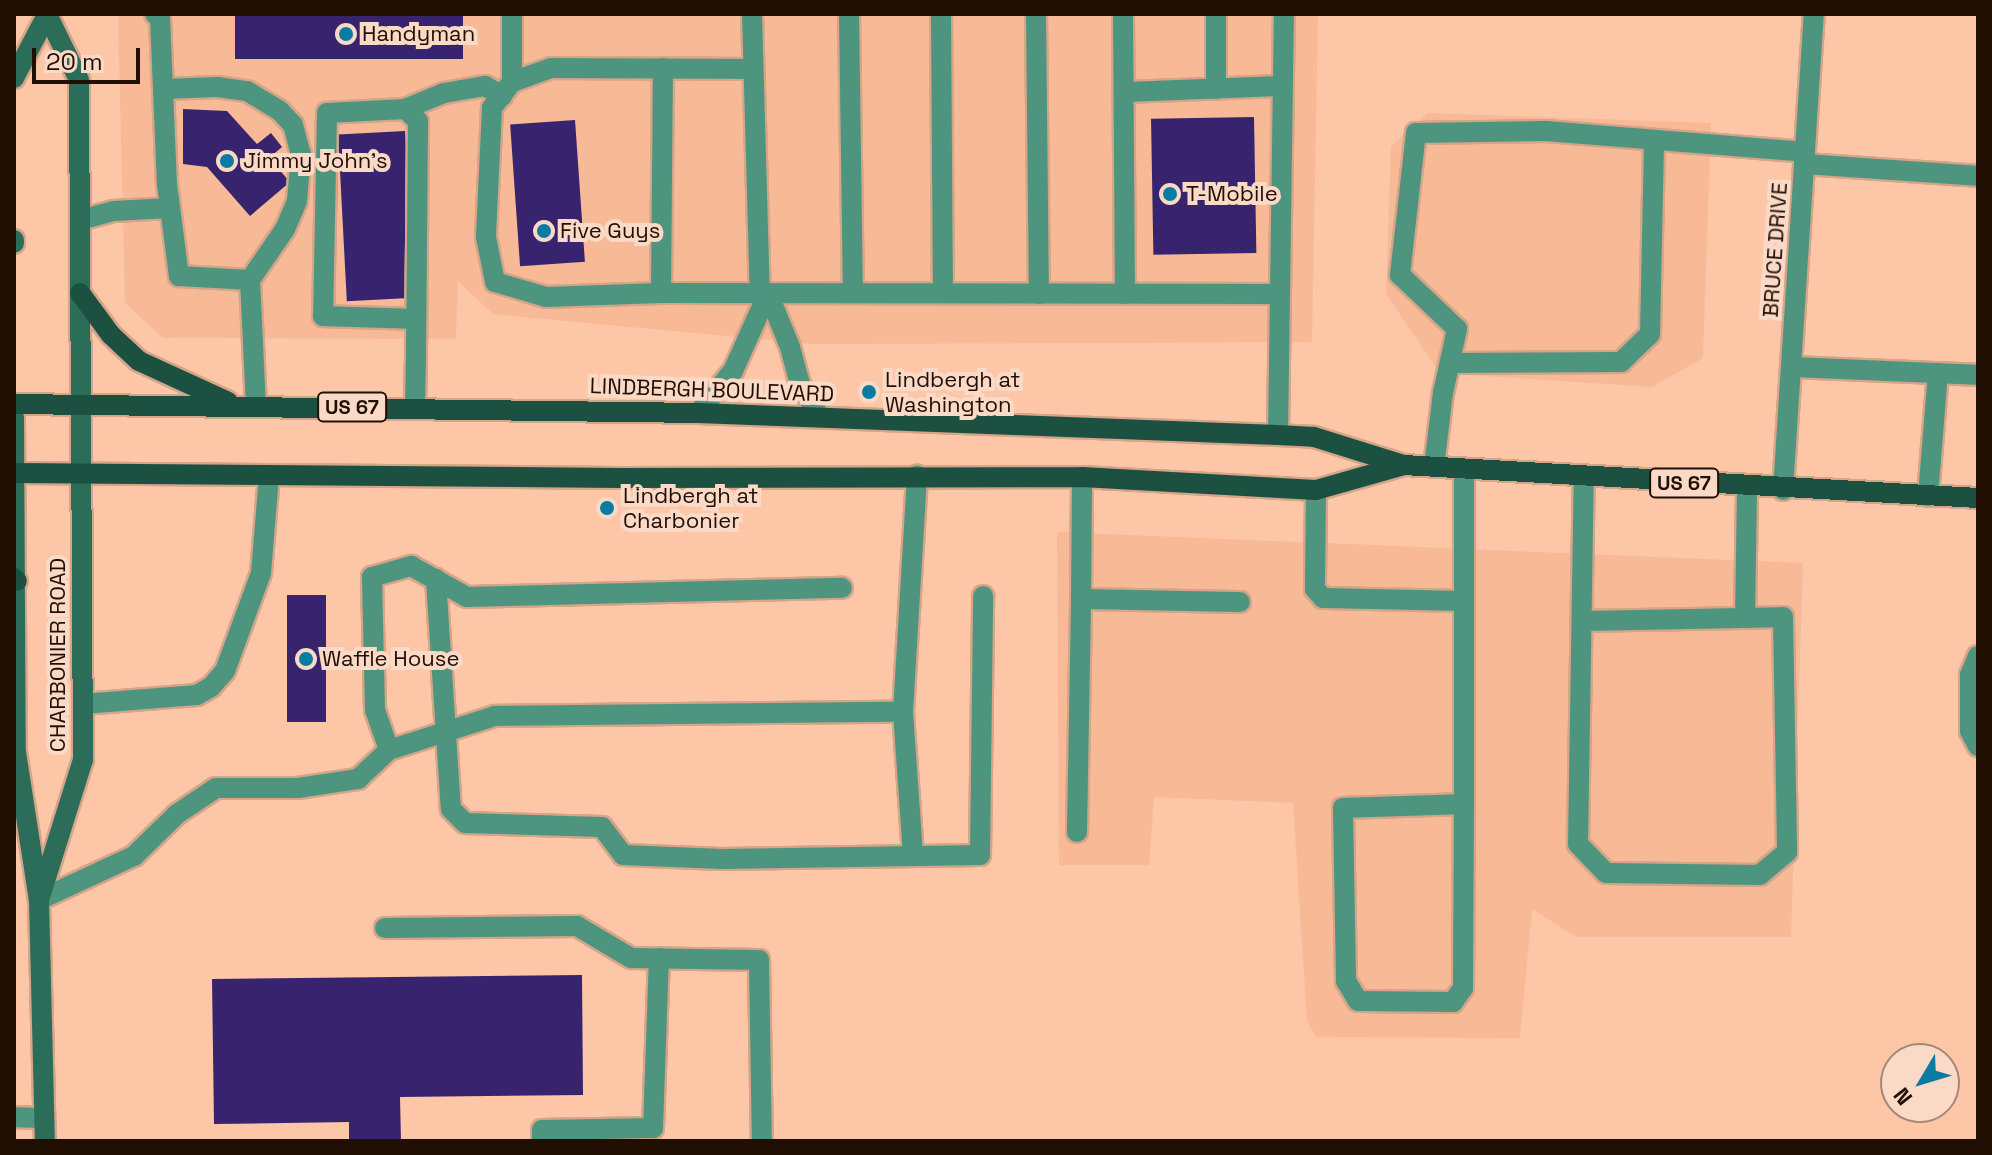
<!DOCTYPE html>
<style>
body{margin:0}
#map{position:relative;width:1992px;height:1155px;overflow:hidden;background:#fdc6a7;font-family:"Space Grotesk",sans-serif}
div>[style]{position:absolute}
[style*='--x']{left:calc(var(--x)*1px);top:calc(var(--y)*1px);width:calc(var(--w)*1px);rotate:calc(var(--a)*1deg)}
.built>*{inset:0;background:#f7b996}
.building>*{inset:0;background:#38246e;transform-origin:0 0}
.roads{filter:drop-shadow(2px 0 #d5a58a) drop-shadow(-2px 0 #d5a58a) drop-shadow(0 2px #d5a58a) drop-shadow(0 -2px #d5a58a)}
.service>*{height:20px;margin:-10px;padding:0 10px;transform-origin:10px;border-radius:10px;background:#4d957e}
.minor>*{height:20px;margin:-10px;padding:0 10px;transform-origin:10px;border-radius:10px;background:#4d957e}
.secondary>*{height:20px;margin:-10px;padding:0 10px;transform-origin:10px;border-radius:10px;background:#2c6d5a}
.primary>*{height:20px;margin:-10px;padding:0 10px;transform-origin:10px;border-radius:10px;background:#1c5041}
.dots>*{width:22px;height:22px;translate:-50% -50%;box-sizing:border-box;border:4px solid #fad9c6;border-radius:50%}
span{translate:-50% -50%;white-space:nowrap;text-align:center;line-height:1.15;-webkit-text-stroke:8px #fad9c6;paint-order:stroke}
.shield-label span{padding:2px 6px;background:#fad9c6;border:2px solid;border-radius:6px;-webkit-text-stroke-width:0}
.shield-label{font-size:20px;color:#210f04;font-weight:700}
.poi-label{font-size:22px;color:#210f04}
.left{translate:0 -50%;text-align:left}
.street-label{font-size:22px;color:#210f04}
.frame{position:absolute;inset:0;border:16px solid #210f04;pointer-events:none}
.north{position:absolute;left:1880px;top:1043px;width:80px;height:80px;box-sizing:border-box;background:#fad9c6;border:2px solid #a38878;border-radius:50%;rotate:232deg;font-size:22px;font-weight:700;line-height:32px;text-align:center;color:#210f04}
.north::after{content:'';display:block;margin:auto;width:28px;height:36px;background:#0a7ca4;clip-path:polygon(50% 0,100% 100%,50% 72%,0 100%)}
.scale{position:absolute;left:32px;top:48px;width:108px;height:36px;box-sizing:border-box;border:4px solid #210f04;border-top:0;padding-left:10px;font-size:24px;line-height:28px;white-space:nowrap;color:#210f04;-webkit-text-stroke:6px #fad9c6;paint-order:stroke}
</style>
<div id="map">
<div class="built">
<div style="clip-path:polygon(118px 14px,1318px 14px,1312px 342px,813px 344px,493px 314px,458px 281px,456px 339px,163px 338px,125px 303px)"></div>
<div style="clip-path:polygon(1427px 113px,1711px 123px,1703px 358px,1652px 387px,1440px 373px,1386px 294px,1391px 147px)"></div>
<div style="clip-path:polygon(1057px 532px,1803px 563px,1791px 937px,1576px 937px,1532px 909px,1520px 1038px,1316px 1037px,1307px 1021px,1293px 803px,1154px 797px,1149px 865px,1059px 865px)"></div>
</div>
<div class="building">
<div style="left:235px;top:14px;width:228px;height:45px"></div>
<div style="clip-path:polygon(183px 109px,227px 111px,257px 144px,271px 133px,282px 147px,269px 158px,290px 182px,250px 216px,207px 167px,183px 164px)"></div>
<div style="left:1254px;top:117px;width:136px;height:103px;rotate:89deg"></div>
<div style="left:575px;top:120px;width:142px;height:65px;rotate:86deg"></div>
<div style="left:405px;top:131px;width:167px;height:67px;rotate:87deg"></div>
<div style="left:287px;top:595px;width:39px;height:127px"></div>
<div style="clip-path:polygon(582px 975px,583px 1095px,400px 1097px,401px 1141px,349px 1141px,349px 1122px,214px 1124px,212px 979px)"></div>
</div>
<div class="roads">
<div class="service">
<div style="--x:155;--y:14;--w:6;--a:39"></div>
<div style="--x:160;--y:18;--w:166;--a:87.6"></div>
<div style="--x:167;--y:184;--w:93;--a:82.6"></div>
<div style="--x:179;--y:276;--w:71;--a:3.2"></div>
<div style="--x:512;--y:14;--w:68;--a:90"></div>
<div style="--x:512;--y:82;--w:33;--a:128"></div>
<div style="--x:492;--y:108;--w:129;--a:92.7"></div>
<div style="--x:486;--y:237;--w:46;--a:78.7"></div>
<div style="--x:495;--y:282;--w:53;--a:16.4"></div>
<div style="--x:546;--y:297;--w:115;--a:-2"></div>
<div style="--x:661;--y:293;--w:618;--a:0.09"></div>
<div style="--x:752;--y:14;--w:279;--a:88.4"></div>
<div style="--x:849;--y:14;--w:279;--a:89.2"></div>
<div style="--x:941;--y:14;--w:279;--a:89.6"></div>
<div style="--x:1036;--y:14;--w:280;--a:89.4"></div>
<div style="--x:1123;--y:14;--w:280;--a:89.6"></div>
<div style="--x:1216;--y:14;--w:75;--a:90"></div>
<div style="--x:512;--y:82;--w:41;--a:-19.7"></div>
<div style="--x:551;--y:68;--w:201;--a:0.3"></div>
<div style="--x:163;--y:89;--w:54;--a:-2.1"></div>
<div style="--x:217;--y:87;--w:30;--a:8"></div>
<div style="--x:247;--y:91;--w:39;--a:31"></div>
<div style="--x:280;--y:111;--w:19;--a:47"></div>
<div style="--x:293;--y:125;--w:30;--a:75"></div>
<div style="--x:301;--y:154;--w:47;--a:94.9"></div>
<div style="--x:297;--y:201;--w:30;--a:113"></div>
<div style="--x:285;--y:229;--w:62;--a:124.5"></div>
<div style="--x:250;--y:280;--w:125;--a:87.3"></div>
<div style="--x:1124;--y:92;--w:158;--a:-2.2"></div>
<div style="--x:405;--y:109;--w:42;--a:-22.3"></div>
<div style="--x:444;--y:93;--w:42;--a:-9.7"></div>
<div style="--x:485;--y:86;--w:20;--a:30"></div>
<div style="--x:1804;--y:164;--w:174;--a:3.9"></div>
<div style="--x:80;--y:220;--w:35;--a:-15"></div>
<div style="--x:114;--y:211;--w:56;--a:-3.1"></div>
<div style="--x:661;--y:293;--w:225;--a:-89.5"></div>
<div style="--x:1450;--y:363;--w:171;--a:-0.3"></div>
<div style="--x:1621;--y:362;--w:40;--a:-44"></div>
<div style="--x:1650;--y:334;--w:194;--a:-88.8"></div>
<div style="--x:1791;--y:367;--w:187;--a:2.4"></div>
<div style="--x:415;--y:408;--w:54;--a:-88.9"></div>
<div style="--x:416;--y:354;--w:233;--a:-89.5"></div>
<div style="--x:418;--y:121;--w:18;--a:-137"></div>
<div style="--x:405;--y:109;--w:78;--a:177.1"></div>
<div style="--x:327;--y:113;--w:203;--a:91.1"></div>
<div style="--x:323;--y:316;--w:93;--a:1.8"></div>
<div style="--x:698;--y:413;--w:55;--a:-50.2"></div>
<div style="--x:733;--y:371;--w:85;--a:-65.8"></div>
<div style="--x:768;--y:293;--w:58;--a:67.8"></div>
<div style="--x:790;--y:347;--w:39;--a:75"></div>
<div style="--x:800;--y:385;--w:36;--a:58"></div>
<div style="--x:1278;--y:435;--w:421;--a:-89.2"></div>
<div style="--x:1434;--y:467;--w:75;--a:-83.1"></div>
<div style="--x:1443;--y:393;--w:66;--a:-77.7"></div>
<div style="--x:1457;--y:329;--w:79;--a:-136.5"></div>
<div style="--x:1400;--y:275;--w:143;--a:-83.6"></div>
<div style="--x:1416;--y:133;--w:130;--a:-0.9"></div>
<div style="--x:1546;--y:131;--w:260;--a:4.6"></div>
<div style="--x:1316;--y:490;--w:99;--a:90.6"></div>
<div style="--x:1315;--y:589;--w:12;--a:48"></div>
<div style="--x:1323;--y:598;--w:141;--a:1.2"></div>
<div style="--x:1928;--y:496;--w:123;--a:-85.4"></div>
<div style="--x:436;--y:579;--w:230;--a:86.3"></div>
<div style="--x:451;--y:809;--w:20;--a:45"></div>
<div style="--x:465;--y:823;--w:137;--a:1.7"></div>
<div style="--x:602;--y:827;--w:35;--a:53"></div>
<div style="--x:623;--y:855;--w:99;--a:2.3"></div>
<div style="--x:722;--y:859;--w:258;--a:-0.9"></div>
<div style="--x:980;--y:855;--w:259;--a:-89.3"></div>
<div style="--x:1081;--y:599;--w:122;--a:-89.5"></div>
<div style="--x:1745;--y:618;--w:130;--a:-89.1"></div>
<div style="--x:1582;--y:621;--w:201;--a:-1.1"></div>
<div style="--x:1783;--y:617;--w:235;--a:89"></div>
<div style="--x:1787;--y:852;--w:35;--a:140"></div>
<div style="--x:1760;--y:875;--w:154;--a:-179.3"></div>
<div style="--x:1606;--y:873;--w:40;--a:-134"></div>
<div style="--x:1578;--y:844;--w:367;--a:-89.1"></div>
<div style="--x:1978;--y:656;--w:21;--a:113"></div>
<div style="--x:1970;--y:675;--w:56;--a:90"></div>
<div style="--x:1970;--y:731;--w:17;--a:62"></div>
<div style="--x:83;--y:704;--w:114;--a:-4.5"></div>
<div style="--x:197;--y:695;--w:16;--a:-30"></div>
<div style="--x:211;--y:687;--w:21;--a:-49"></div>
<div style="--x:225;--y:671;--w:104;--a:-69.8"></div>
<div style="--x:261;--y:573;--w:98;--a:-85.3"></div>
<div style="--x:389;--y:750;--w:42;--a:-109.3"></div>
<div style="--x:375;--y:710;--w:133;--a:-91.3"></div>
<div style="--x:372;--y:577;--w:41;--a:-15.8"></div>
<div style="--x:411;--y:566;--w:64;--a:29"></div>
<div style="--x:467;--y:597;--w:375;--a:-1.4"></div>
<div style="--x:1464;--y:804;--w:121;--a:178.1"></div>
<div style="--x:1343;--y:808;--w:173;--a:89"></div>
<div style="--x:1346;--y:981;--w:23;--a:59"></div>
<div style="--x:1358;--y:1001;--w:95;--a:0.6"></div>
<div style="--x:1453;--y:1002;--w:17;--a:-54"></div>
<div style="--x:1463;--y:988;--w:184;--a:-89.7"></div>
<div style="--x:1464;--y:804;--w:335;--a:-90"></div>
<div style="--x:1077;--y:832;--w:233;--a:-89"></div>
<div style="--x:1081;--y:599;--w:159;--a:1.1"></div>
<div style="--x:913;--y:855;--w:143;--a:-94"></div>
<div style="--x:903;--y:712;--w:237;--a:-86.6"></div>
<div style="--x:39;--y:900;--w:105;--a:-24.9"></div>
<div style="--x:134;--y:856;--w:60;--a:-44.3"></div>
<div style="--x:177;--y:814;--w:47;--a:-33.7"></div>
<div style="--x:216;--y:788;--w:82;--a:0"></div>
<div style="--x:298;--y:788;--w:61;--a:-8.5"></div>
<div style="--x:358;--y:779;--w:42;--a:-43.1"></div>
<div style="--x:389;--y:750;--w:111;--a:-17.8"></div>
<div style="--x:495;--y:716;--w:408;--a:-0.6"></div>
<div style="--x:385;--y:928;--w:192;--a:-0.6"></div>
<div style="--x:577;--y:926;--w:63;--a:30.7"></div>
<div style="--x:631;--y:958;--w:128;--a:0.9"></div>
<div style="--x:759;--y:960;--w:181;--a:89.1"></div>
<div style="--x:14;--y:1117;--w:30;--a:2"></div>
<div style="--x:542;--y:1141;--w:11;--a:-90"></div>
<div style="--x:542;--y:1130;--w:111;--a:-1"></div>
<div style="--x:653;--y:1128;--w:170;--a:-88"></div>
</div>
<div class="minor">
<div style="--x:1783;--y:490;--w:477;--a:-86.3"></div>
</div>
<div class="secondary">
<div style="--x:14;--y:78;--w:71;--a:-62.4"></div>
<div style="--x:14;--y:240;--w:3;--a:90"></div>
<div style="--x:14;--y:417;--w:335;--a:89.7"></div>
<div style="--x:16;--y:752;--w:150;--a:81.2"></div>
<div style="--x:39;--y:900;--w:241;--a:88.6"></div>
<div style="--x:39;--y:900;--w:147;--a:-72.6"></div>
<div style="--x:83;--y:760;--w:680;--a:-90.34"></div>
<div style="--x:79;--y:80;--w:73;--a:-115.9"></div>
</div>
<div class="primary">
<div style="--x:80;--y:293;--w:52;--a:53.6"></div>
<div style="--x:111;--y:335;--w:38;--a:43"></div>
<div style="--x:139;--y:361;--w:98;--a:24.7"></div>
<div style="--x:14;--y:404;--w:684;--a:0.75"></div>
<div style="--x:698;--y:413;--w:580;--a:2.17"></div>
<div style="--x:1278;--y:435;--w:36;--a:3"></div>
<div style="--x:1314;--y:437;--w:94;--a:17.3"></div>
<div style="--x:1404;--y:465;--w:575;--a:3.29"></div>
<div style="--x:14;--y:473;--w:606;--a:0.47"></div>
<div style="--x:620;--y:478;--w:462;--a:-0.1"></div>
<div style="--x:1082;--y:477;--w:234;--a:3.2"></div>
<div style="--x:1316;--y:490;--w:91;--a:-15.9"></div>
<div style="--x:14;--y:578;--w:4;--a:45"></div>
</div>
</div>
<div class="dots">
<div style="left:346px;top:34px;background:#0a7ca4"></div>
<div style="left:227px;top:161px;background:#0a7ca4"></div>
<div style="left:1170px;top:194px;background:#0a7ca4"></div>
<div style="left:544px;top:231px;background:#0a7ca4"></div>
<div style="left:869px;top:392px;background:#0a7ca4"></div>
<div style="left:607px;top:508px;background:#0a7ca4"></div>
<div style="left:306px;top:659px;background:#0a7ca4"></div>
</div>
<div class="shield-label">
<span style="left:352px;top:407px">US 67</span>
<span style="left:1684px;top:483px">US 67</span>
</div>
<div class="poi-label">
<span class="left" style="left:362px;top:34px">Handyman</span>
<span class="left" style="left:243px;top:161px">Jimmy John's</span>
<span class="left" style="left:1186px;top:194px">T-Mobile</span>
<span class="left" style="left:560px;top:231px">Five Guys</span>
<span class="left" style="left:885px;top:392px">Lindbergh at<br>Washington</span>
<span class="left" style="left:623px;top:508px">Lindbergh at<br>Charbonier</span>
<span class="left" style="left:322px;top:659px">Waffle House</span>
</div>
<div class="street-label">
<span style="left:1775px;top:250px;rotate:-86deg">BRUCE DRIVE</span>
<span style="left:712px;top:390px;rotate:2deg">LINDBERGH BOULEVARD</span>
<span style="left:58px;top:655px;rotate:-90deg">CHARBONIER ROAD</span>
</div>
<div class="frame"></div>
<div class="north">N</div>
<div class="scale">20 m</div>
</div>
